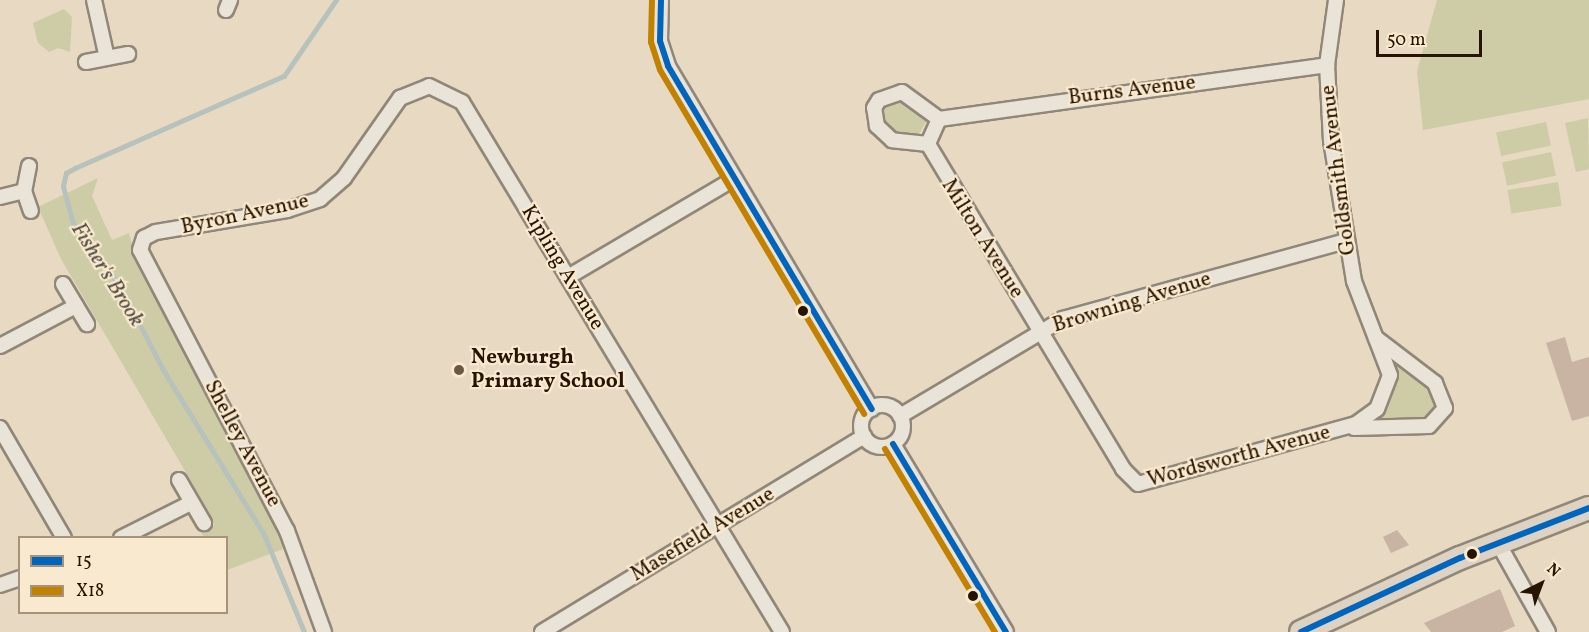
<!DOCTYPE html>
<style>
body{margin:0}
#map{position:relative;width:1589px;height:632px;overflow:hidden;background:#e7d9c2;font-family:Vollkorn,serif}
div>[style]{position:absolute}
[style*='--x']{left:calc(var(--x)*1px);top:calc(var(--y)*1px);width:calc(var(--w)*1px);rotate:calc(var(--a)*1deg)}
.green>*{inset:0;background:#cdcca6;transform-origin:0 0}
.stream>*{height:4.5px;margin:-2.25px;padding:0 2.25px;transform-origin:2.25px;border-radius:2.25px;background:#b7c2bc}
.building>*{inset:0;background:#c9b4a3}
.roads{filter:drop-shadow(2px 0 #918778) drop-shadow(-2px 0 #918778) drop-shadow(0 2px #918778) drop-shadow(0 -2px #918778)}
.street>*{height:14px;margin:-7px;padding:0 7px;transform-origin:7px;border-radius:7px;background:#eae3d8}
.street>.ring{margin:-7px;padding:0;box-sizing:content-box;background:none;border:14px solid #eae3d8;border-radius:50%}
.primary>*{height:22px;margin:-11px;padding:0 11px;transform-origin:11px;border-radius:11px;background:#ded3c3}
.bus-1>*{height:6px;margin:-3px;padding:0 3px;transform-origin:3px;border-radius:3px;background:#0065bd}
.bus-2>*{height:6px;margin:-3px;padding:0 3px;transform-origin:3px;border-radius:3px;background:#c38100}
.dots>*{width:16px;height:16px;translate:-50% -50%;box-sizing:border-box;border:3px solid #f9e9ce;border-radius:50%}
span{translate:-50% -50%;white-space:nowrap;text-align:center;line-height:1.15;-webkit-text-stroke:4.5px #f9e9ce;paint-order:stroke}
.street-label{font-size:21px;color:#261300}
.poi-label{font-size:21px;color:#261300;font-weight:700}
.left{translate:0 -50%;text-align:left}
.water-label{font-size:22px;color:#524d41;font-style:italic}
.legend{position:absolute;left:18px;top:536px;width:210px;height:78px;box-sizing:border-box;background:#f9e9ce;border:2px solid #a5937c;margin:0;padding:8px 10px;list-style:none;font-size:18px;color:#261300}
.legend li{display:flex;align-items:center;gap:12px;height:30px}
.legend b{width:30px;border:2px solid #a5937c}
.north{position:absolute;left:1511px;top:554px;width:60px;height:60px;-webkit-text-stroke:4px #f9e9ce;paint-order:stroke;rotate:42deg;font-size:16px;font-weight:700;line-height:24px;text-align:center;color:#261300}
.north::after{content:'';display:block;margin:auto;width:21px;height:27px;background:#261300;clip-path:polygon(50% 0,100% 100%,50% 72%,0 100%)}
.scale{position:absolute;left:1376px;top:30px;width:106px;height:27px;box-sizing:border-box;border:3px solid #261300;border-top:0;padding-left:8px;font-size:18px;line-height:21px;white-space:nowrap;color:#261300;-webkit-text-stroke:4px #f9e9ce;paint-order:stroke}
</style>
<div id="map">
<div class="green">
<div style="clip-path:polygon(1437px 0,1589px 0,1589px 99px,1423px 130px,1417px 71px)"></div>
<div style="clip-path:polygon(64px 9px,72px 17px,70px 52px,58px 48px,49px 52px,38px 43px,33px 23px)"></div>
<div style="clip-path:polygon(904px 97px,927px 120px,919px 134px,891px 133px,883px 125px,880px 109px,885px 101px)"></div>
<div style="clip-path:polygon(1588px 118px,1589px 169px,1576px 172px,1565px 123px)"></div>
<div style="left:1546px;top:122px;width:24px;height:51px;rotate:78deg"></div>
<div style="left:1551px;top:152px;width:24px;height:50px;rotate:78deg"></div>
<div style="clip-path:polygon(98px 178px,92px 196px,112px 240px,129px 233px,136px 258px,286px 548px,227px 570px,226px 538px,204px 537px,201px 533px,214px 525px,209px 512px,61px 259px,38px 207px)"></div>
<div style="left:1558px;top:182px;width:24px;height:51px;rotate:81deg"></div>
<div style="clip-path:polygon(1392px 358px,1434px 390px,1440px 404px,1424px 423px,1376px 419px,1395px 383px)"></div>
</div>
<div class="stream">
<div style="--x:304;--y:632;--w:105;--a:-112.4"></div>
<div style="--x:264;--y:535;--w:193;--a:-121.5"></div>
<div style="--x:163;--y:370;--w:96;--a:-117.4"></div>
<div style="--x:119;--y:285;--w:76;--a:-127"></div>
<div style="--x:73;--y:224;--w:39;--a:-105"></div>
<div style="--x:63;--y:186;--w:13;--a:-77"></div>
<div style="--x:66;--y:173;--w:10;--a:-29"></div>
<div style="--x:75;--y:168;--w:228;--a:-23.8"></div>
<div style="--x:284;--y:76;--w:92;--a:-55.6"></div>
</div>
<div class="building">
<div style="clip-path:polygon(1565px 337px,1572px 362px,1589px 357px,1589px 416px,1572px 421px,1546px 343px)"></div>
<div style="clip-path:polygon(1397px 530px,1409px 545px,1391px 553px,1383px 537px)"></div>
<div style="clip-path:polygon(1500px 589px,1515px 626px,1502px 632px,1431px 632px,1424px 623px)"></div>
</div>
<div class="roads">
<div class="street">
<div style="--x:94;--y:0;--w:59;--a:77.4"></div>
<div style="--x:661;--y:0;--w:41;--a:91.4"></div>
<div style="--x:660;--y:41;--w:26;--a:72"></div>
<div style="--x:668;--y:66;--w:399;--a:59.3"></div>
<div style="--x:226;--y:10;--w:11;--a:-68"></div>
<div style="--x:86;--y:62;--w:43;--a:-10.8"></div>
<div style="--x:902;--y:92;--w:46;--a:36.1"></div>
<div style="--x:939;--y:119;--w:27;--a:114"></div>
<div style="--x:928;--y:144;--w:36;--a:-174"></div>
<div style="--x:892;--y:140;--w:21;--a:-137"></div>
<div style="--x:877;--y:126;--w:18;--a:-99"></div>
<div style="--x:874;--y:108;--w:9;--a:-58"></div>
<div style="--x:879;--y:100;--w:24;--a:-19"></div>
<div style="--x:939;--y:119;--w:392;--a:-7.9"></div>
<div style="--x:928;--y:144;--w:379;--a:59"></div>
<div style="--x:1123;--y:469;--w:21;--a:45"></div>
<div style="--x:1138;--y:484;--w:226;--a:-15.4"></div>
<div style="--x:1356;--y:424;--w:26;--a:-36"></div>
<div style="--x:1377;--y:409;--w:36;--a:-69"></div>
<div style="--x:1390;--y:375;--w:101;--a:-111"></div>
<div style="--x:1354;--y:281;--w:142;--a:-99.3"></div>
<div style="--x:1331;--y:141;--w:76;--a:-93"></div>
<div style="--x:1327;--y:65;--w:66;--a:-82.1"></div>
<div style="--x:29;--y:166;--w:25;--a:101"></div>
<div style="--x:24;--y:191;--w:21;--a:71"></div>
<div style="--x:0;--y:197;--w:25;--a:-14"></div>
<div style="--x:568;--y:277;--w:193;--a:-30.6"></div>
<div style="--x:63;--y:284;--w:47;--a:59"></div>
<div style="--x:0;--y:346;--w:86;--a:-27.8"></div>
<div class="ring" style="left:861px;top:405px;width:28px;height:28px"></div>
<div style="--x:900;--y:416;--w:190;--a:-30.8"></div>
<div style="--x:1063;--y:319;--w:294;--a:-15.4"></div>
<div style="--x:0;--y:428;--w:127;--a:59.8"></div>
<div style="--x:1354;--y:428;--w:75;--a:-1.5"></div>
<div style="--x:1429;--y:426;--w:24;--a:-48"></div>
<div style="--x:1445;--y:408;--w:27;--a:-112"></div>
<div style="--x:1435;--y:383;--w:74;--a:-142.7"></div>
<div style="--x:893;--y:444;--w:219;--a:59"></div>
<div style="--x:179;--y:480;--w:50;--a:59.8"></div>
<div style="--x:121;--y:538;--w:78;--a:-26.6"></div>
<div style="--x:1498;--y:543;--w:102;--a:60.7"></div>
<div style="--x:0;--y:585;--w:21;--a:-19"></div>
<div style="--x:324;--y:632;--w:108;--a:-110.1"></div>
<div style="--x:287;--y:531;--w:317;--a:-117.6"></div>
<div style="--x:140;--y:250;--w:13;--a:-72"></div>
<div style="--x:144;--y:238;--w:13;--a:-27"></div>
<div style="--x:156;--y:232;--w:133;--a:-9.5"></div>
<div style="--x:287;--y:210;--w:35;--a:-18"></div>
<div style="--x:320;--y:199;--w:32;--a:-41"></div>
<div style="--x:344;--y:178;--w:98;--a:-55"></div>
<div style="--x:400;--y:98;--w:31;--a:-22"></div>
<div style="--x:429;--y:86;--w:37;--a:26"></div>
<div style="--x:462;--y:102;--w:619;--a:58.88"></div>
<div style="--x:542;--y:632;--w:377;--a:-31.3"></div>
</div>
<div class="primary">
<div style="--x:1301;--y:632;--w:175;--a:-25"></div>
<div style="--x:1460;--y:558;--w:138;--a:-21.2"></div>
</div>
</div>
<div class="bus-1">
<div style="--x:661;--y:0;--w:41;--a:91.4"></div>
<div style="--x:660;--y:41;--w:26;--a:72"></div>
<div style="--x:668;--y:66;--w:399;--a:59.3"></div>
<div style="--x:893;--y:444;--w:219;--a:59"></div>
<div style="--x:1301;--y:632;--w:175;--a:-25"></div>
<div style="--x:1460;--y:558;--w:138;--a:-21.2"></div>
</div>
<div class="bus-2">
<div style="--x:652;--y:0;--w:42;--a:91.4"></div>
<div style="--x:651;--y:42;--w:29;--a:72"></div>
<div style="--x:660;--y:70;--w:400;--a:59.3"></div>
<div style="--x:885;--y:449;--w:214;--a:59"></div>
</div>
<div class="dots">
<div style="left:803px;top:311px;background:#261300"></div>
<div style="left:459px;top:370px;background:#6a5844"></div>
<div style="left:1472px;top:554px;background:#261300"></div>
<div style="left:973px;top:596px;background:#261300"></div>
</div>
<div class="street-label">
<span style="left:1132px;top:91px;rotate:-7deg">Burns Avenue</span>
<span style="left:1339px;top:170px;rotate:-97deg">Goldsmith Avenue</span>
<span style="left:245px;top:215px;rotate:-12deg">Byron Avenue</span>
<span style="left:982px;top:239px;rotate:58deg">Milton Avenue</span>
<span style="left:562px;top:268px;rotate:59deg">Kipling Avenue</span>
<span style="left:1132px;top:303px;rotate:-17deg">Browning Avenue</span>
<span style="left:242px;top:444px;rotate:62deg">Shelley Avenue</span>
<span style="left:1239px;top:457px;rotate:-15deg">Wordsworth Avenue</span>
<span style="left:703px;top:535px;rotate:-31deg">Masefield Avenue</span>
</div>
<div class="poi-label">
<span class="left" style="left:471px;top:370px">Newburgh<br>Primary School</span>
</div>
<div class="water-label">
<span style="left:107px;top:275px;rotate:58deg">Fisher's Brook</span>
</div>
<ul class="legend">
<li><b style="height:8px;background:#0065bd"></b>15</li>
<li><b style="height:8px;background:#c38100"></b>X18</li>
</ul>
<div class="north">N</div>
<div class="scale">50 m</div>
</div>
